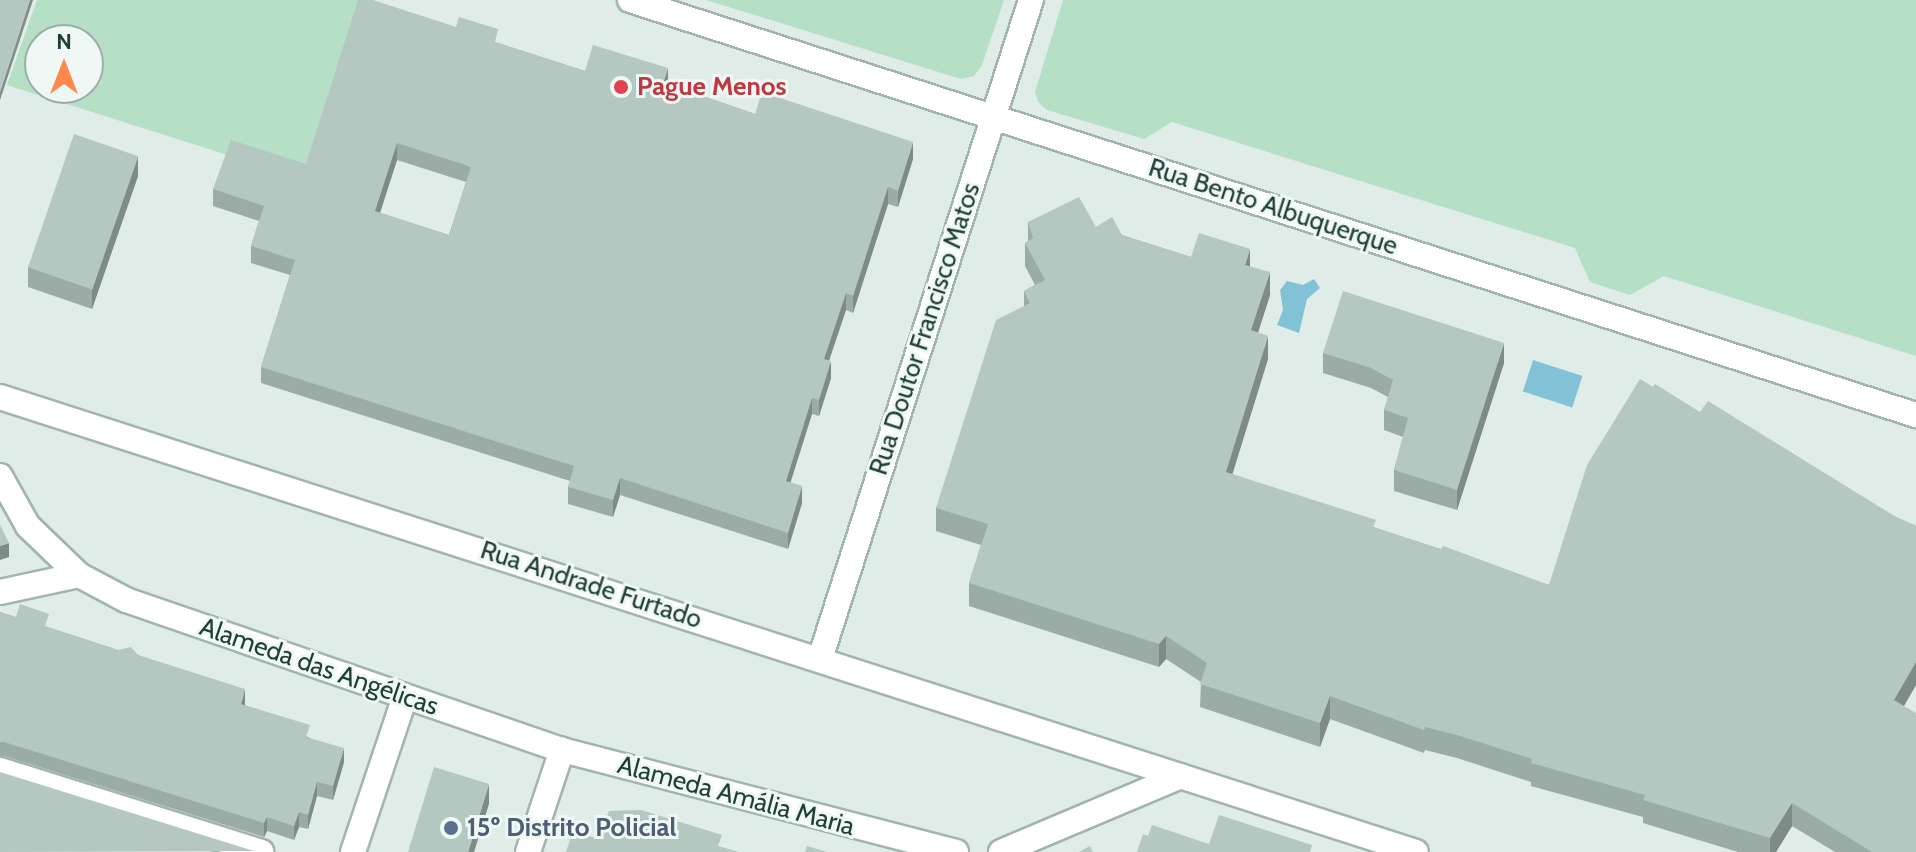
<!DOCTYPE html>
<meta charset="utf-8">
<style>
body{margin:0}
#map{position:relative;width:1916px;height:852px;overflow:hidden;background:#dfece8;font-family:Cabin,sans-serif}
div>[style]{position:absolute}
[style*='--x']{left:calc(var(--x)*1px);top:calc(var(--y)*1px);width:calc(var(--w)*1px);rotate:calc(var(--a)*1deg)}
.green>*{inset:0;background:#b6e0c5}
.water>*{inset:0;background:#81c2d7;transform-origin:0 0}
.roads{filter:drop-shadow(2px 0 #a2b4b0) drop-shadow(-2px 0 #a2b4b0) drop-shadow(0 2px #a2b4b0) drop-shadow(0 -2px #a2b4b0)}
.minor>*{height:24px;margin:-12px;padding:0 12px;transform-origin:12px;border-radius:12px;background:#fff}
.wall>*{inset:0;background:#9baba6}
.shaded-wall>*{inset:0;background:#7e8b87}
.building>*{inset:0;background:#b4c7c1;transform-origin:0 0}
.dots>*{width:22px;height:22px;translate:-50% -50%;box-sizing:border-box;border:4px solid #f0f8f5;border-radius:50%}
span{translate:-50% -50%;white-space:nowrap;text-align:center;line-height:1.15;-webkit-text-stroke:6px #f0f8f5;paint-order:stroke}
.health-label{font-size:26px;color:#be3a42;font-weight:700}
.left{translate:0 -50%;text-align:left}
.street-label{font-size:26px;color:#1f3e38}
.service-label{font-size:26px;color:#4e5e75;font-weight:700}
.north{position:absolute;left:24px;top:24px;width:80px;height:80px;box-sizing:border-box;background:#f0f8f5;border:2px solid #9caea9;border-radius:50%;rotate:0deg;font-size:22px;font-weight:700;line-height:32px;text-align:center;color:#1f3e38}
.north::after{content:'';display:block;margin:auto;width:28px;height:36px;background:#ff874a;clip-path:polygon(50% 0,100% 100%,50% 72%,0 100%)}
</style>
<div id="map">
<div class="green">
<div style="clip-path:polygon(evenodd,37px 0,364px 0,306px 180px,7px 85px,37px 0,40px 40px,88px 40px,88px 88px,40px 88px,40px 40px)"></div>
<div style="clip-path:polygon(706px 0,1004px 0,982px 65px,974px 76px,961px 79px)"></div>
<div style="clip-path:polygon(1063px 0,1916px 0,1916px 356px,1664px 276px,1630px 295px,1590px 282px,1575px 248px,1172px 122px,1144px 139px,1047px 110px,1038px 102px,1035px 92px)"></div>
</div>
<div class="water">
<div style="clip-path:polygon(1314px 279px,1320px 288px,1307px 299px,1299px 333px,1277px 325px,1283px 310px,1280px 290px,1287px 281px,1303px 285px)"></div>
<div style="left:1533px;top:360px;width:52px;height:33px;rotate:18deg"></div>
</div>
<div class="roads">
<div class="minor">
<div style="--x:630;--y:0;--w:1351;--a:17.89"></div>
<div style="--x:0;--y:397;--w:1487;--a:17.81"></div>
<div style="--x:0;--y:476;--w:57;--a:60.8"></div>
<div style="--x:28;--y:526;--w:71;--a:43.9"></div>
<div style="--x:79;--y:575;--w:53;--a:28"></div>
<div style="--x:126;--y:600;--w:461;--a:19"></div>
<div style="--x:562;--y:750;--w:407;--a:14.5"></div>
<div style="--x:0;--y:592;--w:81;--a:-12.1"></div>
<div style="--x:820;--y:659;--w:692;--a:-72.25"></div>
<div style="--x:0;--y:770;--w:274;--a:17.4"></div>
<div style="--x:353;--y:852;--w:163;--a:-71.5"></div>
<div style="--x:528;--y:852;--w:108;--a:-71.6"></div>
<div style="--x:1001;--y:852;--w:195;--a:-22.9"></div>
</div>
</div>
<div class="wall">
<div style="clip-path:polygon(evenodd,498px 43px,585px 71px,668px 84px,755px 114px,913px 159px,898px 207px,888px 204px,853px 313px,846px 310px,829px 361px,831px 378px,819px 416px,812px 414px,790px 482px,802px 503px,788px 549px,620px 495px,613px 517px,568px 504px,568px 487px,570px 481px,261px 383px,261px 367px,290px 275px,251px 263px,251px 246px,259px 221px,213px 206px,213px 189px,306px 164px,498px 43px,397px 160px,466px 182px,449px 235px,380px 213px,397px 160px)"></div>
<div style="clip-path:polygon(138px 176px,92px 309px,28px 287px,28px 267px)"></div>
<div style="clip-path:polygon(1028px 222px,1096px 227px,1191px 257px,1250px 266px,1270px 295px,1258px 333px,1268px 359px,1232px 474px,1376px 528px,1549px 585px,1653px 387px,1896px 517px,1916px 526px,1916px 685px,1904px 706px,1916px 852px,1835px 852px,1792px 826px,1776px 852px,1738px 852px,1643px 823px,1643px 817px,1531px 786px,1531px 782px,1457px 758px,1425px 750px,1424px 753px,1330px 719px,1320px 747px,1200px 707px,1201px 682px,1166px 659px,1159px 667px,969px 606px,969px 583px,981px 545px,936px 531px,936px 508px,1024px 306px,1024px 291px,1035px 285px,1025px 266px,1025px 243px,1028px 241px)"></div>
<div style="clip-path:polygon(1323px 353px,1504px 363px,1457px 510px,1394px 491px,1394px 470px,1403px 437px,1384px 430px,1384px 410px,1388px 397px,1371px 388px,1323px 373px)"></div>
<div style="clip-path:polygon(0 612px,118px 650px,138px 655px,245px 704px,245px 705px,310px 738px,344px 762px,333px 800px,317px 796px,308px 829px,299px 827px,294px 840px,267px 831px,264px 837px,4px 756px,0 756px)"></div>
</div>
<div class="shaded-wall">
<div style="clip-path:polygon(30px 0,33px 0,0 100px,0 92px)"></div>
<div style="clip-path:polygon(668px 68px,668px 85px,663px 83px)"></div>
<div style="clip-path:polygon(913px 142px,913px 159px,898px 207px,898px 191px)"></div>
<div style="clip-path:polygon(397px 143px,397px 160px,375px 228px,375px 211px)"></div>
<div style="clip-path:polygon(138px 156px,138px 176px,92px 309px,92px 289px)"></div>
<div style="clip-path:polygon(888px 187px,888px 204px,853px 313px,853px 296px)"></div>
<div style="clip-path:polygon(1250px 249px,1250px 272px,1245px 265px)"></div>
<div style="clip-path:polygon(1270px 272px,1270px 295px,1251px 354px,1251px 330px)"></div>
<div style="clip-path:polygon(846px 293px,846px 310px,824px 375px,824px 359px)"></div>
<div style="clip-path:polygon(1268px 336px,1268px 359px,1226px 495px,1226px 472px)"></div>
<div style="clip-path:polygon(1504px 343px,1504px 363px,1457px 510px,1457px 490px)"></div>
<div style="clip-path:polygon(831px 361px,831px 378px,819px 416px,819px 400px)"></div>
<div style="clip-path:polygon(812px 398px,812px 414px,786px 497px,786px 481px)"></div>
<div style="clip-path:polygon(620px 478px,620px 495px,613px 517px,613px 500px)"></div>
<div style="clip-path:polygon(802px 486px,802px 503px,788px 549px,788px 533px)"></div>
<div style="clip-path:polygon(9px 543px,9px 557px,0 560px,0 546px)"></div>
<div style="clip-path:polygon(1166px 636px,1166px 659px,1159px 667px,1159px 644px)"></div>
<div style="clip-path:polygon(1916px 662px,1916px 685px,1894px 723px,1894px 700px)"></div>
<div style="clip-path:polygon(245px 689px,245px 704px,241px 718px,241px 704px)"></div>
<div style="clip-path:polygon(1330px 696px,1330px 719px,1320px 747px,1320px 723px)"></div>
<div style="clip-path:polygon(344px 748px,344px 762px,333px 800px,333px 786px)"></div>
<div style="clip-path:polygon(317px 782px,317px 796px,308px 829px,308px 815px)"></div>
<div style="clip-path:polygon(489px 784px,489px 804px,474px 852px,468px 852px)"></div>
<div style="clip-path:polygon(1792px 803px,1792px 826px,1776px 852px,1770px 852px,1770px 838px)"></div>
<div style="clip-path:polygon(299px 812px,299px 827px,294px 840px,294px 826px)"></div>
<div style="clip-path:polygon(267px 817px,267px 831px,264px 837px,264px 823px)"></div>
</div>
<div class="building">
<div style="clip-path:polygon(0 0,30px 0,0 92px)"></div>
<div style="clip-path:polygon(evenodd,358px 0,373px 0,456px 27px,459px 17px,498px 29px,495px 42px,585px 71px,593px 45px,668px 68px,663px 83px,755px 114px,762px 92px,913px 142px,898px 191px,888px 187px,853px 296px,846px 293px,824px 359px,831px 361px,819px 400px,812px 398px,786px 481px,802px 486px,788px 533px,620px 478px,613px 500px,568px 487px,574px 466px,261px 367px,295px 260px,251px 246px,264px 206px,213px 189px,231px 140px,306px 164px,358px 0,397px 143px,471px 167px,449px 235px,375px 211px,397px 143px)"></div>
<div style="left:74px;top:134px;width:68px;height:141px;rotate:19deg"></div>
<div style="clip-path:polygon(1079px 197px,1096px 227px,1112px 217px,1122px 235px,1191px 257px,1199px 233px,1250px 249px,1245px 265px,1270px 272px,1251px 330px,1268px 336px,1226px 472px,1376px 520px,1373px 527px,1441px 549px,1443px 546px,1549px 585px,1587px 465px,1640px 379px,1653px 387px,1655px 384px,1700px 412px,1708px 401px,1896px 517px,1916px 526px,1916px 662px,1894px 700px,1916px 713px,1916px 852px,1872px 852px,1792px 803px,1770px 838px,1643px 800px,1645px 795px,1531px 763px,1532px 759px,1457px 735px,1425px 727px,1424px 730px,1330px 696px,1320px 723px,1200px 684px,1207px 663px,1166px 636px,1159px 644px,969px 583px,988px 524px,936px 508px,996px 320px,1030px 303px,1024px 291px,1045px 280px,1025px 243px,1033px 238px,1028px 222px)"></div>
<div style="clip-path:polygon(1343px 291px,1504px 343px,1457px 490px,1394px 470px,1408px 418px,1384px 410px,1393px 380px,1371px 368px,1323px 353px)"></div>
<div style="clip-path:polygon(0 525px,9px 543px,0 546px)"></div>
<div style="clip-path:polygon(20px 604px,49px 614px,45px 626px,118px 650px,131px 647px,138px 655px,245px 689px,241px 704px,310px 725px,306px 737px,344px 748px,333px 786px,317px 782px,308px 815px,299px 812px,294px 826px,267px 817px,264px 823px,4px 742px,0 742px,0 612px,16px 617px)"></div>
<div style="clip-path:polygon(434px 767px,489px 784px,468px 852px,408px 852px)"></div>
<div style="clip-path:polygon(0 772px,254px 851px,0 852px)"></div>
<div style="clip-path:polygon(641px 810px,722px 835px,718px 846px,739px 852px,566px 852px,573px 831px,599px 839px,609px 811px)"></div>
<div style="clip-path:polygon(1219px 815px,1312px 845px,1310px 852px,1137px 852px,1143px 834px,1148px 836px,1152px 825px,1209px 844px)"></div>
<div style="clip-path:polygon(807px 846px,827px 852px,805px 852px)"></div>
<div style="clip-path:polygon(1090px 846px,1093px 852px,1079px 852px)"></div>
</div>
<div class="dots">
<div style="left:621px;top:87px;background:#e0444e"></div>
<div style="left:451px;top:828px;background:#5c6f8a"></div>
</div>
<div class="health-label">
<span class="left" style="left:637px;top:87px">Pague Menos</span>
</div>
<div class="street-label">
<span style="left:1273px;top:207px;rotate:18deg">Rua Bento Albuquerque</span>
<span style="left:925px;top:329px;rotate:-72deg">Rua Doutor Francisco Matos</span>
<span style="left:591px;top:585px;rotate:18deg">Rua Andrade Furtado</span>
<span style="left:319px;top:667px;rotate:19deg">Alameda das Angélicas</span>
<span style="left:736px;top:796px;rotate:15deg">Alameda Amália Maria</span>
</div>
<div class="service-label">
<span class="left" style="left:467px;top:828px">15º Distrito Policial</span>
</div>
<div class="north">N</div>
</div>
